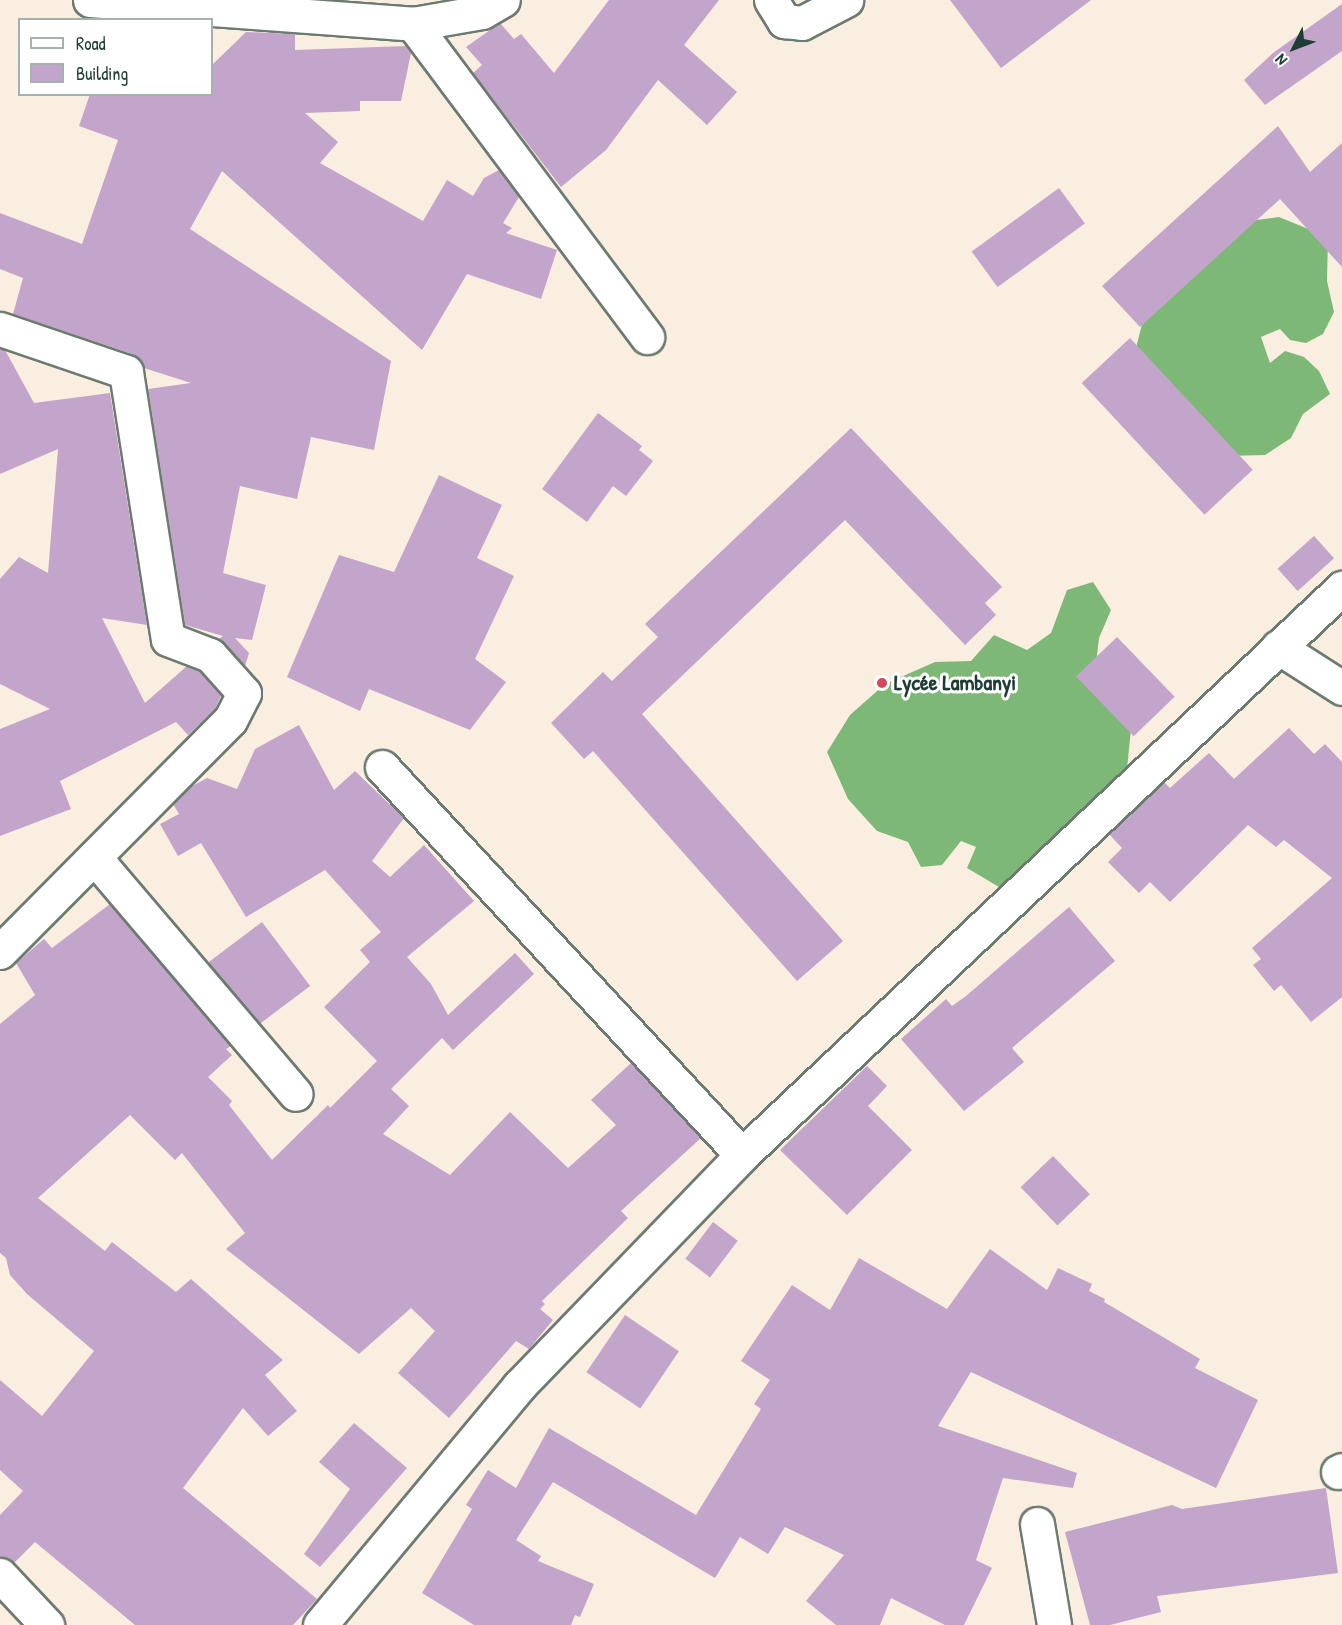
<!DOCTYPE html>
<meta charset="utf-8">
<style>
body{margin:0}
#map{position:relative;width:1342px;height:1625px;overflow:hidden;background:#faeee0;font-family:"Patrick Hand",sans-serif}
div>[style]{position:absolute}
[style*='--x']{left:calc(var(--x)*1px);top:calc(var(--y)*1px);width:calc(var(--w)*1px);rotate:calc(var(--a)*1deg)}
.forest>*{inset:0;background:#7db877}
.building>*{inset:0;background:#c3a4cb;transform-origin:0 0}
.roads{filter:drop-shadow(2px 0 #6c7b70) drop-shadow(-2px 0 #6c7b70) drop-shadow(0 2px #6c7b70) drop-shadow(0 -2px #6c7b70)}
.minor>*{height:33px;margin:-16.5px;padding:0 16.5px;transform-origin:16.5px;border-radius:16.5px;background:#fff}
.dots>*{width:16px;height:16px;translate:-50% -50%;box-sizing:border-box;border:3px solid #fff;border-radius:50%}
span{translate:-50% -50%;white-space:nowrap;text-align:center;line-height:1.15;-webkit-text-stroke:6px #fff;paint-order:stroke}
.poi-label{font-size:22px;color:#1f3d34;font-weight:700}
.left{translate:0 -50%;text-align:left}
.legend{position:absolute;left:18px;top:18px;width:195px;height:78px;box-sizing:border-box;background:#fff;border:2px solid #a5b1ae;margin:0;padding:8px 10px;list-style:none;font-size:18px;color:#1f3d34}
.legend li{display:flex;align-items:center;gap:12px;height:30px}
.legend b{width:30px;border:2px solid #a5b1ae}
.north{position:absolute;left:1264px;top:18px;width:60px;height:60px;-webkit-text-stroke:4px #fff;paint-order:stroke;rotate:228deg;font-size:16px;font-weight:700;line-height:24px;text-align:center;color:#1f3d34}
.north::after{content:'';display:block;margin:auto;width:21px;height:27px;background:#1f3d34;clip-path:polygon(50% 0,100% 100%,50% 72%,0 100%)}
</style>
<div id="map">
<div class="forest">
<div style="clip-path:polygon(1279px 217px,1328px 237px,1327px 281px,1334px 312px,1323px 334px,1306px 343px,1290px 340px,1280px 329px,1261px 337px,1270px 363px,1285px 351px,1304px 357px,1319px 371px,1330px 394px,1303px 414px,1291px 438px,1265px 455px,1225px 456px,1133px 360px,1146px 308px,1241px 222px)"></div>
<div style="clip-path:polygon(1093px 582px,1111px 610px,1099px 638px,1095px 673px,1132px 719px,1127px 769px,1004px 890px,967px 868px,976px 847px,961px 841px,942px 865px,921px 867px,908px 842px,877px 831px,848px 799px,827px 752px,850px 715px,885px 684px,935px 662px,971px 661px,994px 635px,1027px 650px,1051px 633px,1067px 590px)"></div>
</div>
<div class="building">
<div style="clip-path:polygon(609px 0,719px 0,684px 45px,737px 92px,707px 125px,658px 80px,606px 150px,561px 187px,473px 73px,482px 65px,466px 47px,500px 23px,514px 39px,521px 34px,554px 73px)"></div>
<div style="clip-path:polygon(950px 0,1091px 0,1001px 68px)"></div>
<div style="clip-path:polygon(1342px 4px,1342px 51px,1265px 105px,1244px 80px,1273px 53px)"></div>
<div style="clip-path:polygon(246px 32px,295px 34px,295px 50px,406px 46px,411px 53px,401px 101px,360px 101px,360px 111px,305px 113px,338px 142px,320px 163px,423px 221px,447px 180px,473px 196px,484px 178px,499px 170px,519px 197px,503px 223px,512px 228px,506px 233px,557px 250px,541px 299px,467px 274px,422px 350px,222px 171px,190px 229px,391px 361px,374px 450px,311px 437px,297px 499px,240px 486px,223px 573px,266px 585px,252px 640px,235px 638px,249px 653px,245px 666px,219px 639px,223px 636px,185px 625px,148px 389px,191px 383px,144px 368px,132px 354px,13px 314px,23px 278px,0 269px,0 213px,82px 244px,118px 140px,79px 126px,90px 94px,212px 94px,212px 65px)"></div>
<div style="clip-path:polygon(1278px 126px,1310px 172px,1342px 143px,1342px 267px,1280px 199px,1140px 327px,1102px 286px)"></div>
<div style="left:1059px;top:188px;width:44px;height:108px;rotate:54deg"></div>
<div style="left:1130px;top:338px;width:180px;height:66px;rotate:47deg"></div>
<div style="clip-path:polygon(0 349px,5px 350px,34px 403px,110px 393px,147px 625px,102px 618px,145px 703px,187px 666px,199px 671px,221px 696px,215px 709px,188px 735px,176px 722px,60px 781px,71px 809px,0 836px,0 729px,50px 709px,0 684px,0 579px,19px 557px,48px 573px,58px 449px,0 474px)"></div>
<div style="clip-path:polygon(598px 413px,642px 446px,639px 450px,653px 461px,626px 496px,613px 486px,587px 522px,542px 489px)"></div>
<div style="clip-path:polygon(851px 428px,1002px 587px,985px 603px,996px 615px,965px 645px,845px 520px,642px 714px,843px 941px,797px 981px,593px 751px,584px 759px,551px 723px,603px 672px,612px 681px,658px 637px,645px 624px)"></div>
<div style="clip-path:polygon(439px 475px,502px 505px,477px 558px,514px 576px,475px 659px,506px 682px,470px 730px,369px 689px,360px 711px,287px 677px,339px 555px,394px 572px)"></div>
<div style="left:1314px;top:536px;width:30px;height:49px;rotate:48deg"></div>
<div style="left:1117px;top:637px;width:83px;height:57px;rotate:46deg"></div>
<div style="clip-path:polygon(299px 725px,334px 790px,355px 771px,404px 818px,372px 861px,390px 877px,424px 845px,474px 901px,407px 957px,431px 984px,448px 1015px,515px 953px,534px 974px,453px 1050px,442px 1038px,391px 1089px,409px 1106px,383px 1134px,450px 1175px,510px 1112px,568px 1168px,616px 1125px,591px 1100px,631px 1063px,701px 1138px,621px 1211px,628px 1218px,542px 1301px,545px 1304px,540px 1309px,553px 1320px,529px 1349px,516px 1341px,449px 1418px,398px 1373px,435px 1331px,411px 1308px,359px 1354px,226px 1249px,245px 1233px,182px 1153px,175px 1160px,130px 1115px,38px 1198px,105px 1251px,112px 1242px,176px 1292px,191px 1279px,283px 1360px,265px 1375px,297px 1411px,268px 1436px,243px 1408px,183px 1488px,317px 1599px,293px 1625px,135px 1625px,35px 1542px,14px 1563px,0 1557px,0 1515px,23px 1491px,0 1470px,0 1380px,42px 1416px,94px 1351px,27px 1294px,10px 1275px,6px 1258px,0 1253px,0 1024px,35px 995px,16px 963px,44px 939px,52px 948px,110px 904px,231px 1046px,226px 1049px,232px 1055px,208px 1077px,232px 1101px,229px 1105px,272px 1160px,328px 1105px,330px 1108px,377px 1061px,324px 1007px,370px 962px,360px 950px,381px 932px,325px 870px,246px 917px,201px 843px,178px 856px,160px 824px,179px 814px,173px 804px,189px 788px,207px 778px,237px 789px,255px 749px)"></div>
<div style="clip-path:polygon(1289px 728px,1314px 754px,1325px 744px,1342px 762px,1342px 997px,1311px 1022px,1281px 985px,1274px 991px,1253px 965px,1261px 959px,1252px 948px,1332px 878px,1284px 840px,1276px 847px,1248px 825px,1170px 902px,1150px 882px,1139px 893px,1108px 862px,1122px 848px,1109px 834px,1164px 782px,1170px 788px,1209px 753px,1234px 779px)"></div>
<div style="clip-path:polygon(1069px 907px,1115px 961px,1012px 1048px,1024px 1062px,964px 1111px,901px 1039px,946px 999px,952px 1006px,966px 996px)"></div>
<div style="left:262px;top:922px;width:80px;height:67px;rotate:53deg"></div>
<div style="clip-path:polygon(867px 1066px,887px 1086px,868px 1106px,912px 1150px,847px 1215px,780px 1150px)"></div>
<div style="left:1053px;top:1156px;width:53px;height:45px;rotate:46deg"></div>
<div style="left:713px;top:1222px;width:31px;height:46px;rotate:37deg"></div>
<div style="clip-path:polygon(990px 1249px,1047px 1290px,1058px 1268px,1092px 1284px,1089px 1291px,1105px 1299px,1104px 1302px,1200px 1359px,1195px 1368px,1258px 1400px,1216px 1488px,971px 1372px,938px 1426px,1077px 1473px,1073px 1488px,1003px 1478px,976px 1560px,992px 1568px,964px 1625px,945px 1625px,891px 1598px,880px 1625px,836px 1625px,806px 1601px,844px 1555px,785px 1527px,768px 1554px,740px 1537px,715px 1578px,553px 1482px,516px 1540px,541px 1556px,538px 1561px,594px 1584px,580px 1617px,575px 1615px,571px 1625px,474px 1625px,422px 1593px,472px 1509px,466px 1505px,488px 1470px,516px 1488px,549px 1428px,696px 1515px,761px 1409px,754px 1404px,770px 1380px,741px 1361px,792px 1285px,830px 1310px,859px 1258px,947px 1309px)"></div>
<div style="left:625px;top:1315px;width:65px;height:69px;rotate:34deg"></div>
<div style="clip-path:polygon(354px 1423px,407px 1468px,320px 1567px,304px 1554px,350px 1489px,319px 1462px)"></div>
<div style="clip-path:polygon(1326px 1488px,1338px 1573px,1157px 1596px,1161px 1612px,1110px 1625px,1090px 1625px,1065px 1532px,1172px 1505px,1182px 1509px)"></div>
</div>
<div class="roads">
<div class="minor">
<div style="--x:90;--y:0;--w:324;--a:4.2"></div>
<div style="--x:413;--y:24;--w:70;--a:-9.9"></div>
<div style="--x:482;--y:12;--w:24;--a:-30"></div>
<div style="--x:771;--y:0;--w:25;--a:58"></div>
<div style="--x:784;--y:21;--w:18;--a:6"></div>
<div style="--x:802;--y:23;--w:50;--a:-27.6"></div>
<div style="--x:413;--y:24;--w:391;--a:53.2"></div>
<div style="--x:0;--y:329;--w:133;--a:18.8"></div>
<div style="--x:126;--y:372;--w:270;--a:81.1"></div>
<div style="--x:168;--y:639;--w:45;--a:20.9"></div>
<div style="--x:210;--y:655;--w:51;--a:48.2"></div>
<div style="--x:244;--y:693;--w:30;--a:117"></div>
<div style="--x:230;--y:720;--w:327;--a:134.8"></div>
<div style="--x:1278;--y:647;--w:76;--a:32.6"></div>
<div style="--x:382;--y:767;--w:529;--a:47.14"></div>
<div style="--x:94;--y:857;--w:311;--a:49.6"></div>
<div style="--x:1338;--y:1472;--w:4;--a:-27"></div>
<div style="--x:1037;--y:1524;--w:102;--a:80.4"></div>
<div style="--x:0;--y:1575;--w:69;--a:46.8"></div>
<div style="--x:320;--y:1625;--w:311;--a:-50.2"></div>
<div style="--x:519;--y:1386;--w:321;--a:-46"></div>
<div style="--x:742;--y:1155;--w:826;--a:-43.38"></div>
</div>
</div>
<div class="dots">
<div style="left:882px;top:683px;background:#d1495b"></div>
</div>
<div class="poi-label">
<span class="left" style="left:894px;top:683px">Lycée Lambanyi</span>
</div>
<ul class="legend">
<li><b style="height:8px;background:#fff"></b>Road</li>
<li><b style="height:16px;background:#c3a4cb"></b>Building</li>
</ul>
<div class="north">N</div>
</div>
